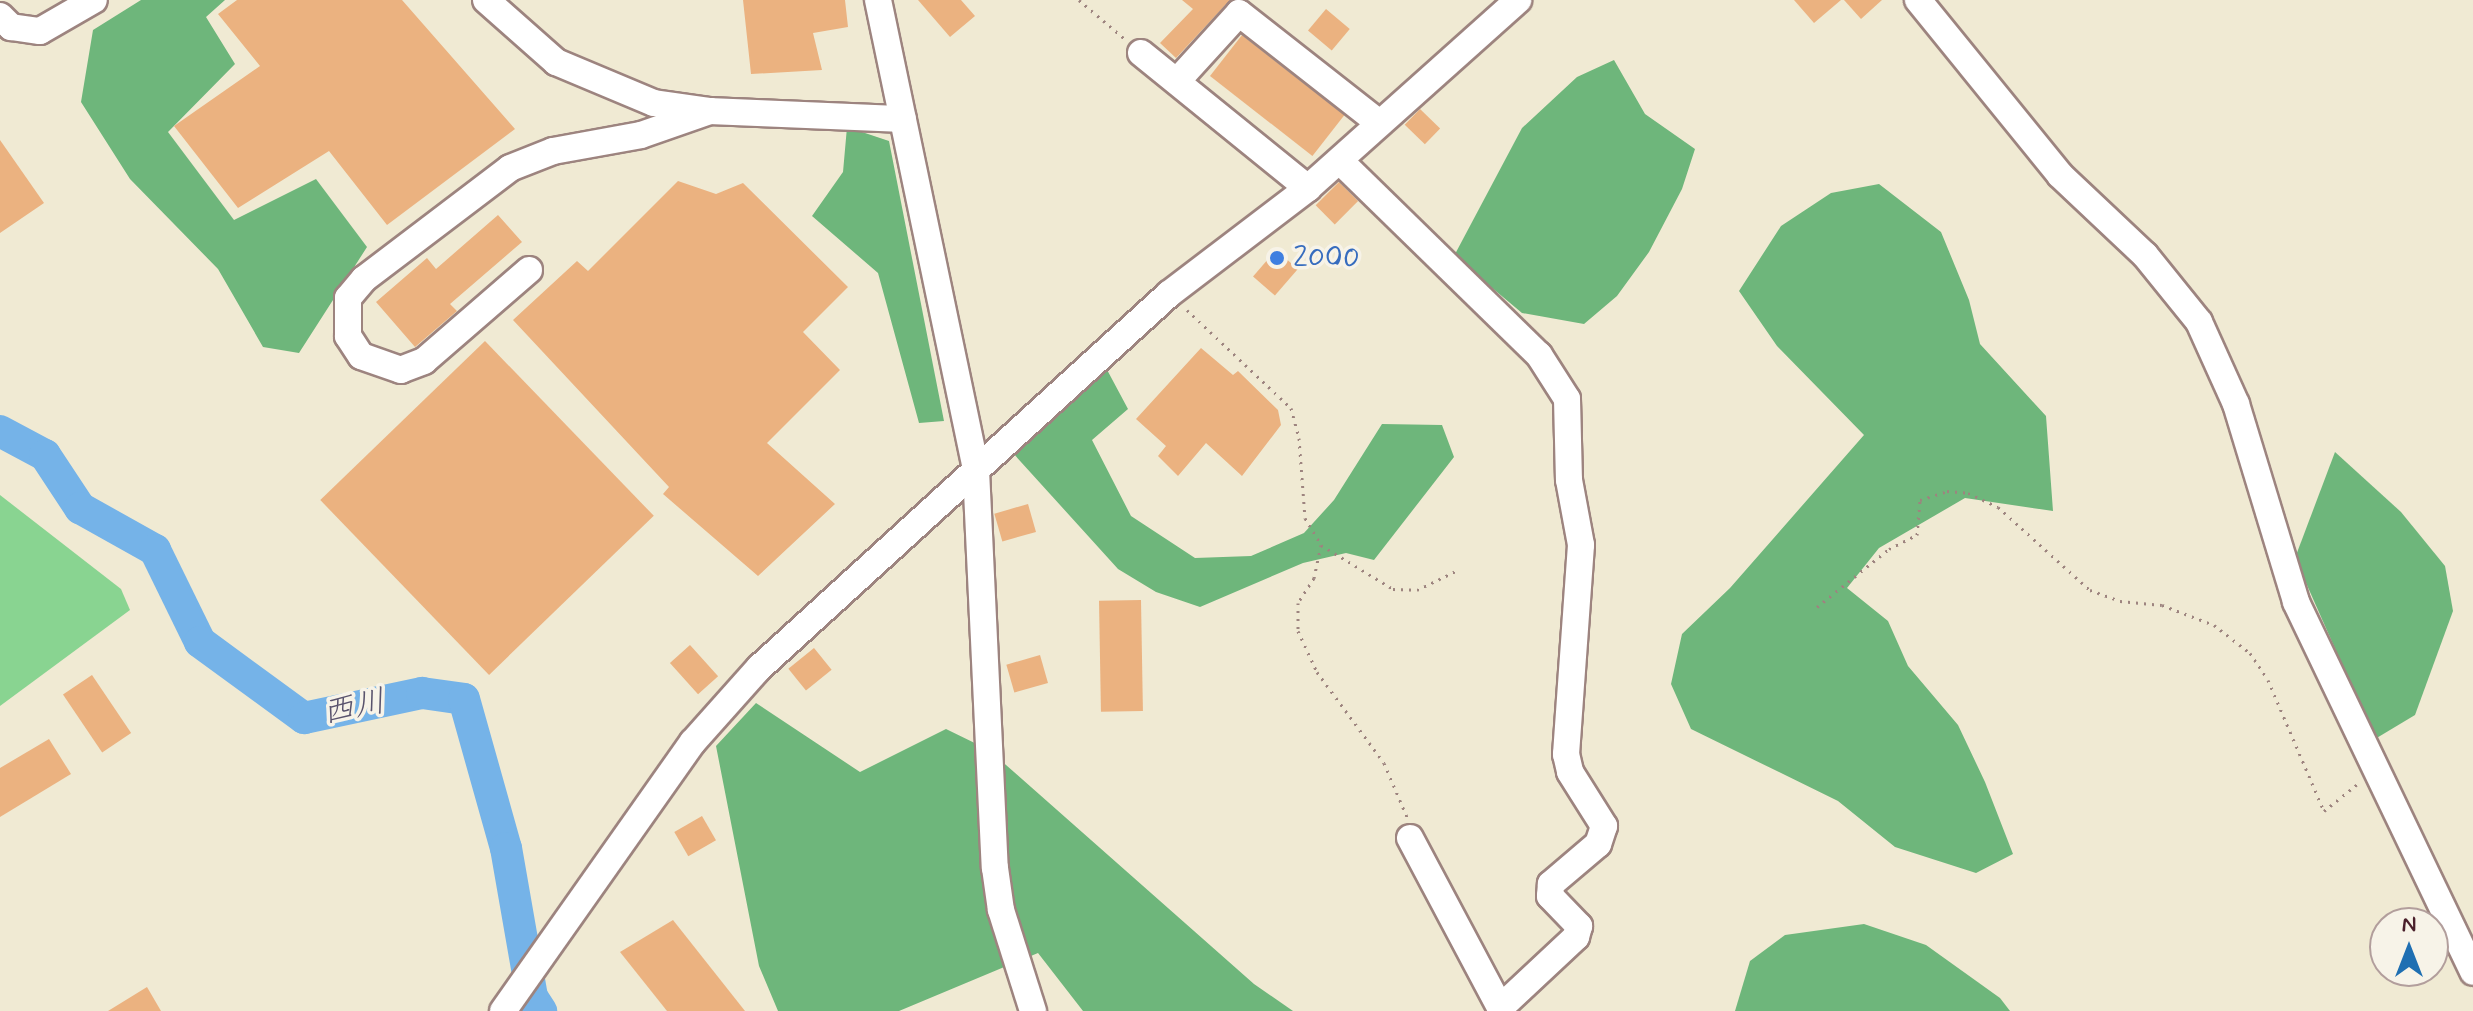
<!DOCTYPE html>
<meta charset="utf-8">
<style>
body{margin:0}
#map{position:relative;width:2473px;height:1011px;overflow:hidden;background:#f0ead3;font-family:Mynerve,"Klee One",sans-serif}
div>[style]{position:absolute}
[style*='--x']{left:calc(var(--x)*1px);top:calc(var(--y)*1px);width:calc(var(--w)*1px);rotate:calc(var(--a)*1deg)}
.green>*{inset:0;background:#89d491}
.forest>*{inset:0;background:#6eb67b}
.river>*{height:32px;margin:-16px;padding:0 16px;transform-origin:16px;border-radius:16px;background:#75b3e8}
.building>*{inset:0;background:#ebb280;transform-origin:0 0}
.path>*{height:3px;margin-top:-1.5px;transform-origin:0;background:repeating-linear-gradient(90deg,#9d847f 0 2px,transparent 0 8px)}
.roads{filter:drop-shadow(2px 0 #9d847f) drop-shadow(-2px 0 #9d847f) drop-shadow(0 2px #9d847f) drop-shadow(0 -2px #9d847f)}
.minor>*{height:26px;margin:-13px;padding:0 13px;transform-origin:13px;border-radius:13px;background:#fff}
.dots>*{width:22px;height:22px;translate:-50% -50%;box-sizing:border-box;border:4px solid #f7f3e8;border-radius:50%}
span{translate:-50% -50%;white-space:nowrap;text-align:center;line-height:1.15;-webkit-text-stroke:7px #f7f3e8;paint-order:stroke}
.shop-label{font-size:30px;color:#366cbe}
.left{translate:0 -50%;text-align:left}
.water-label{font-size:32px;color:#59536d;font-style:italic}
.north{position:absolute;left:2369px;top:907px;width:80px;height:80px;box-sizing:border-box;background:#f7f3e8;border:2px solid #b29e9c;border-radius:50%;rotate:0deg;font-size:22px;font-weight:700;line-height:32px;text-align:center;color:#4a1f2b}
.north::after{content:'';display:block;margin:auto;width:28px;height:36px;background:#1f6fb2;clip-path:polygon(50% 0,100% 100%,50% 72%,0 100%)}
</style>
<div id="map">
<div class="green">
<div style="clip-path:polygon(0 495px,121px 589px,130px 610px,0 706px)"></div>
</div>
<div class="forest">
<div style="clip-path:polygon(141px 0,225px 0,206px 17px,235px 64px,168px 132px,234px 220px,316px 179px,367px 247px,299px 353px,263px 347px,218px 269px,130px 179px,81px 102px,93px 30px)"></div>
<div style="clip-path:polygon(1614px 60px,1645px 114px,1695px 149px,1682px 189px,1649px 252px,1617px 296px,1584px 324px,1522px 313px,1454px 256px,1522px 128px,1577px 77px)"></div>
<div style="clip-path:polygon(847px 127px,889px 141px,944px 421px,919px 423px,878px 273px,812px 216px,843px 172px)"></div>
<div style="clip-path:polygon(1879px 184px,1941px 232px,1969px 300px,1980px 344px,2046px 416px,2053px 511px,1965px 498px,1879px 548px,1847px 588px,1888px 621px,1908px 666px,1958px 725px,1985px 782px,2013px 854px,1976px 873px,1895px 847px,1838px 801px,1691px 729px,1671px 684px,1682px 634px,1730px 588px,1864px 435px,1777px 346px,1739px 291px,1781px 226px,1831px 193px)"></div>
<div style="clip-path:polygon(1105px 366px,1128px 409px,1092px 440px,1131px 516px,1195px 558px,1251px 556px,1304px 533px,1334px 500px,1382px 424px,1442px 425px,1454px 457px,1374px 560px,1346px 553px,1303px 563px,1200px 607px,1156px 592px,1118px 569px,1012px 452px)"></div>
<div style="clip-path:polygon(2335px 452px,2401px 512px,2445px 566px,2453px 611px,2415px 715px,2375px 739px,2295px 558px)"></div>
<div style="clip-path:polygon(756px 703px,860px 772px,946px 729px,989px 750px,1254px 984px,1293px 1011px,1083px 1011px,1038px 953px,899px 1011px,778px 1011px,759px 966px,716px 746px)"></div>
<div style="clip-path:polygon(1864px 924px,1926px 945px,2000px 998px,2010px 1011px,1735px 1011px,1750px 961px,1785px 935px)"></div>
</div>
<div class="river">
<div style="--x:0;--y:431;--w:51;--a:28.1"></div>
<div style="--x:45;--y:455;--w:64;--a:56.6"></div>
<div style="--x:80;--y:508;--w:86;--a:29.2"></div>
<div style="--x:155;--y:550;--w:102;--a:63.9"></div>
<div style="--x:200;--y:642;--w:129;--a:36.2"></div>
<div style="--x:304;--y:718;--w:121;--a:-12"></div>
<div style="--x:422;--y:693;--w:42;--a:8.1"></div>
<div style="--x:464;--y:699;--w:155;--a:74.3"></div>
<div style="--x:506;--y:848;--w:151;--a:80.1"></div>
<div style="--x:532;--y:997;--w:17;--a:57"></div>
</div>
<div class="building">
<div style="clip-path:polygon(237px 0,402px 0,515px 129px,387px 225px,329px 151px,238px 208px,174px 126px,260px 66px,218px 14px)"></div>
<div style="clip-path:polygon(743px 0,845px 0,848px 27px,813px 33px,822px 70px,751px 74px)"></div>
<div style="clip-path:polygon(918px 0,961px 0,975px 16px,950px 37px)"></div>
<div style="clip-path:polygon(1182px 0,1230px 0,1176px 58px,1160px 43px,1193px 9px)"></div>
<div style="clip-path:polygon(1794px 0,1841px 0,1814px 23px)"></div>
<div style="clip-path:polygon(1844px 0,1882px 0,1861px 19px)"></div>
<div style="left:1326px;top:9px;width:31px;height:28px;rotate:40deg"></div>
<div style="left:1242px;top:35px;width:130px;height:52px;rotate:38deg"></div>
<div style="left:1420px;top:109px;width:28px;height:22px;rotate:44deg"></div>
<div style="clip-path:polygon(0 140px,44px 203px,0 233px)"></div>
<div style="clip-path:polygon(678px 181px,716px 194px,743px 183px,848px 287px,803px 332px,840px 370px,767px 443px,835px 504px,758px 576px,663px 494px,669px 487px,513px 320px,577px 261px,588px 271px)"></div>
<div style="left:1339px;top:182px;width:27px;height:33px;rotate:45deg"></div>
<div style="clip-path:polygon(498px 215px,522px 242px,450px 304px,457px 311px,415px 347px,376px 302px,427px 258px,436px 269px)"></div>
<div style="left:1276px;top:250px;width:29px;height:35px;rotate:41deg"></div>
<div style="left:485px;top:341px;width:243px;height:229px;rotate:46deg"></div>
<div style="clip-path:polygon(1201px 348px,1233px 375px,1238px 371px,1278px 410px,1281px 425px,1242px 476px,1206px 443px,1178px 476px,1158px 456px,1166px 446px,1136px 419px)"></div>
<div style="left:1028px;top:504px;width:29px;height:35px;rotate:74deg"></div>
<div style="left:1141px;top:600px;width:111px;height:42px;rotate:89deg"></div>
<div style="left:690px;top:645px;width:42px;height:27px;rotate:48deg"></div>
<div style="left:814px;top:648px;width:28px;height:33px;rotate:51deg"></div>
<div style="left:1040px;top:655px;width:29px;height:35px;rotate:74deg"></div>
<div style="left:92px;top:675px;width:70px;height:35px;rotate:56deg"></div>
<div style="clip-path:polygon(49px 739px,71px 774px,0 817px,0 768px)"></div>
<div style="left:702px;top:816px;width:28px;height:32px;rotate:60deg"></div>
<div style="clip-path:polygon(673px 920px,745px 1011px,667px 1011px,620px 952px)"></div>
<div style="clip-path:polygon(147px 987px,161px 1011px,108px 1011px)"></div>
</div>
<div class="path">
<div style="--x:1079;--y:0;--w:60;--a:40.3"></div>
<div style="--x:1187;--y:310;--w:143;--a:43.3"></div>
<div style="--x:1291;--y:408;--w:31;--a:75"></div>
<div style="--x:1299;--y:438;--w:80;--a:85.7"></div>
<div style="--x:1305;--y:518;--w:31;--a:59"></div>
<div style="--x:1321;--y:545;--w:84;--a:31.4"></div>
<div style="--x:1393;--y:589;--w:24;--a:2"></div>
<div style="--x:1417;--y:590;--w:46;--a:-26"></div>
<div style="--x:1321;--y:545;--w:34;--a:102"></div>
<div style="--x:1314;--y:578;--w:30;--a:123"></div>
<div style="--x:1298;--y:603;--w:28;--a:90"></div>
<div style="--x:1298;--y:631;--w:45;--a:65.1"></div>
<div style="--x:1317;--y:672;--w:113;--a:53.6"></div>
<div style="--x:1384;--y:763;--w:59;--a:66.9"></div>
<div style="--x:1817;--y:607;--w:92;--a:-38.9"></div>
<div style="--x:1889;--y:549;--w:31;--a:-27"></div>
<div style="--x:1917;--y:535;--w:35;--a:-85"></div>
<div style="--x:1920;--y:500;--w:28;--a:-18"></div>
<div style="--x:1947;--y:491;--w:21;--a:5"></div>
<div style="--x:1968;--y:493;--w:33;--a:25"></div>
<div style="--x:1998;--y:507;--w:124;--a:42.1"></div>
<div style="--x:2090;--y:590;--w:32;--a:20"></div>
<div style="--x:2120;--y:601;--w:42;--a:5.4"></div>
<div style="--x:2162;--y:605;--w:56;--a:21"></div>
<div style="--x:2214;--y:625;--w:46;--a:37.9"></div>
<div style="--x:2250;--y:653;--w:32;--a:56"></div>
<div style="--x:2268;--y:680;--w:142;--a:66.9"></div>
<div style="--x:2324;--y:811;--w:46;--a:-38.9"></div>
</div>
<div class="roads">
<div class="minor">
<div style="--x:486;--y:0;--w:94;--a:41.5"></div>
<div style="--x:556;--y:62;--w:106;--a:22.7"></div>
<div style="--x:654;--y:103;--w:57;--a:8.1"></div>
<div style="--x:710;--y:111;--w:193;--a:2.4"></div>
<div style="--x:878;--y:0;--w:480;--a:78.2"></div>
<div style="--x:976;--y:470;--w:398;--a:87.3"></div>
<div style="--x:995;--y:868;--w:42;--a:81.9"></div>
<div style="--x:1001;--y:910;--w:106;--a:72.4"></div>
<div style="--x:1918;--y:0;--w:225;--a:50.9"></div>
<div style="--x:2060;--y:175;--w:117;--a:43.3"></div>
<div style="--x:2145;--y:255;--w:86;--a:51.1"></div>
<div style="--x:2199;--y:322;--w:90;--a:65.7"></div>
<div style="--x:2236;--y:404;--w:207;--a:73.1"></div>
<div style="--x:2296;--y:602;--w:410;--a:64.4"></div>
<div style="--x:0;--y:16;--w:16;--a:45"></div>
<div style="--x:11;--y:27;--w:29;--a:8"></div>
<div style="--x:40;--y:31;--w:62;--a:-29.9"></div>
<div style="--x:1141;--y:53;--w:215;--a:39"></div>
<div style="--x:1179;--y:79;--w:89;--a:-47.7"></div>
<div style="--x:1239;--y:13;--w:177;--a:38.1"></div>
<div style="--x:1340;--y:161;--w:278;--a:44.3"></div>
<div style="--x:1539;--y:355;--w:52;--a:57.5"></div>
<div style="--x:1567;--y:399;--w:81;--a:88.6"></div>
<div style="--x:1569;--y:480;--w:66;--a:79.5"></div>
<div style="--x:1581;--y:545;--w:210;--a:94.1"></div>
<div style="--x:1566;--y:754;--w:18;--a:77"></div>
<div style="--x:1570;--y:772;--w:64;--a:57.8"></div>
<div style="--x:1604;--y:826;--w:19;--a:108"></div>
<div style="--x:1598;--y:844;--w:62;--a:139.6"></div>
<div style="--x:1551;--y:884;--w:12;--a:95"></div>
<div style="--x:1550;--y:896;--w:42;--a:46"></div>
<div style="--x:1579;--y:926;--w:11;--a:105"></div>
<div style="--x:1576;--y:937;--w:104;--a:136.9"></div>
<div style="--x:529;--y:270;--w:139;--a:139.1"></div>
<div style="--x:424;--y:361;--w:25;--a:159"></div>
<div style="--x:401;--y:370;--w:42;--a:-160.7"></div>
<div style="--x:361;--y:356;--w:24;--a:-123"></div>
<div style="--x:348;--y:336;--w:38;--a:-90"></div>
<div style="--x:348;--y:298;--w:25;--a:-50"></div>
<div style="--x:364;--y:279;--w:183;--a:-37.2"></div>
<div style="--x:510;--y:168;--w:46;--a:-21.6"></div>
<div style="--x:553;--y:151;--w:89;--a:-10.3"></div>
<div style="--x:641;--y:135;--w:73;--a:-19.2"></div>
<div style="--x:1410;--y:838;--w:196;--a:62"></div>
<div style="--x:503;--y:1011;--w:329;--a:-54.8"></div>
<div style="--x:693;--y:742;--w:99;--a:-48.3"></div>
<div style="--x:759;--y:668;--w:555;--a:-42.37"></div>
<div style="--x:1169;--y:294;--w:175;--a:-37.3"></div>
<div style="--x:1308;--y:188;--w:282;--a:-41.8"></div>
</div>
</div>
<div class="dots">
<div style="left:1277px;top:258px;background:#3f7fe0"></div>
</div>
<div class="shop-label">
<span class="left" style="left:1293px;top:258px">2000</span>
</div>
<div class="water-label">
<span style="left:354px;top:708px;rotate:-12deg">西川</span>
</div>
<div class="north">N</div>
</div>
